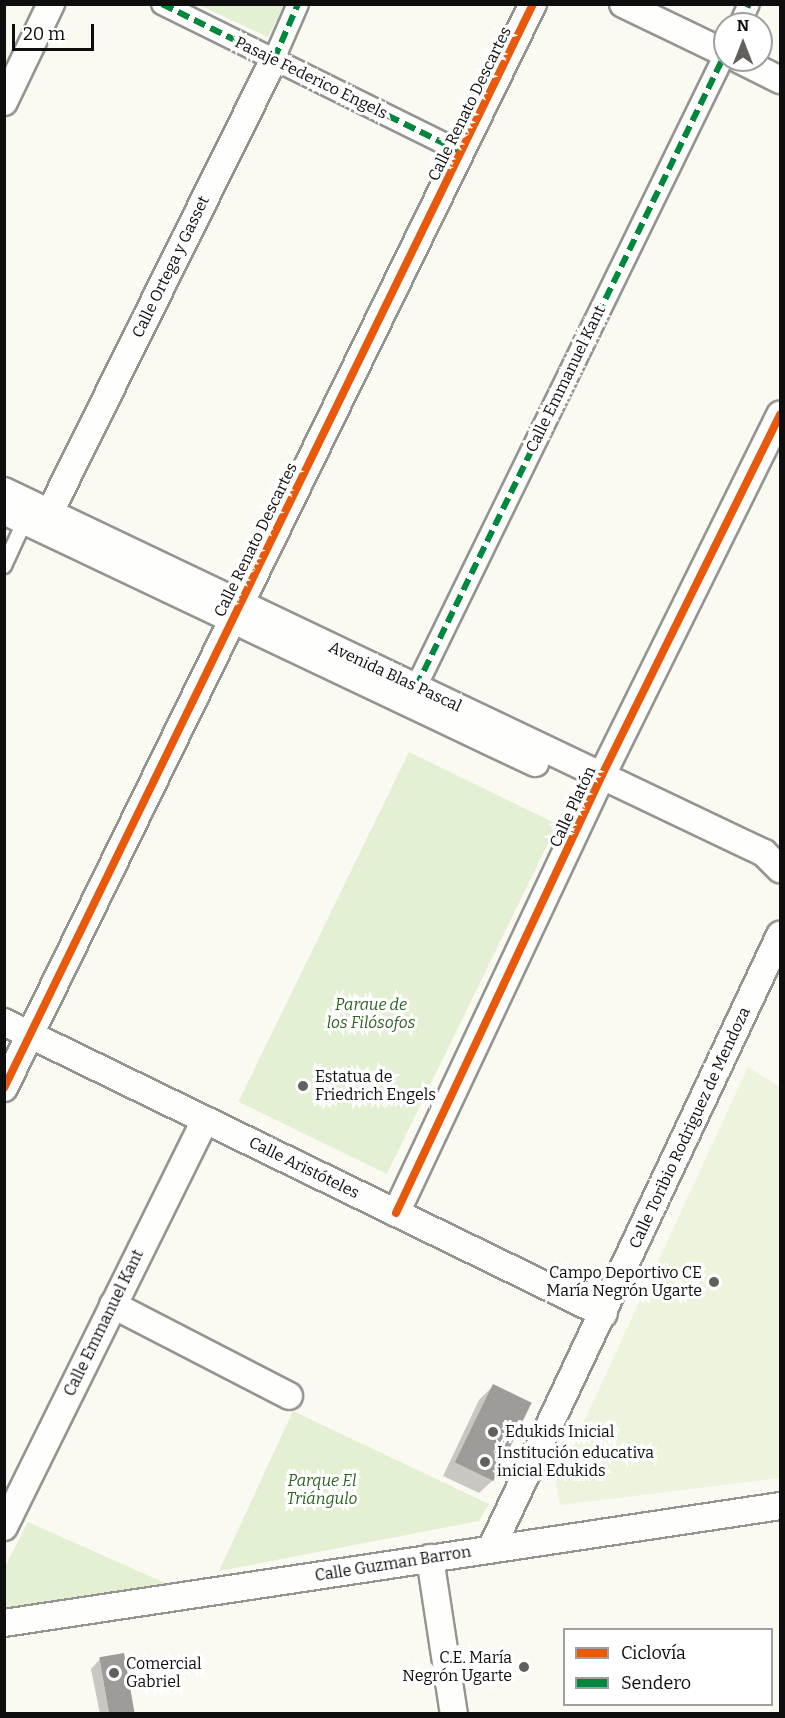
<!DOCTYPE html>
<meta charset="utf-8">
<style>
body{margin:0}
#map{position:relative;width:785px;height:1718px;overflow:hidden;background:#faf9f2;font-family:Bitter,serif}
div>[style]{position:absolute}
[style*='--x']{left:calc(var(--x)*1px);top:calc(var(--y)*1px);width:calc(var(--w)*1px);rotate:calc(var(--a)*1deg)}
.green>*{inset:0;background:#e4f0d3;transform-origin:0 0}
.pitch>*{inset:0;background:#edf4dd}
.shadow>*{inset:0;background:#0003}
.building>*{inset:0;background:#9e9c98;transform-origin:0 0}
.roads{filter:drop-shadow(2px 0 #949491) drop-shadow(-2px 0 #949491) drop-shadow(0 2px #949491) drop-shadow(0 -2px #949491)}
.service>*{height:14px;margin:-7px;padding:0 7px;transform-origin:7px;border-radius:7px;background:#fefefd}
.pedestrian>*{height:20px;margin:-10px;padding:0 10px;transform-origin:10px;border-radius:10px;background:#fefefd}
.minor>*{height:26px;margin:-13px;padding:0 13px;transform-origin:13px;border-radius:13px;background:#fefefd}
.quiet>*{height:6px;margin-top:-3px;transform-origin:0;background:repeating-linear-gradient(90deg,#00873e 0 12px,transparent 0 18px)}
.cycleway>*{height:8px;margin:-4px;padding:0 4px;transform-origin:4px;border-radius:4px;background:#e8590c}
.dots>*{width:16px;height:16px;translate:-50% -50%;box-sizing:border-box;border:3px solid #fff;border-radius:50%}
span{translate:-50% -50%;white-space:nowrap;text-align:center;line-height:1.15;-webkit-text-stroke:6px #fff;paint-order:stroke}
.street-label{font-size:16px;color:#0e0e0e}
.park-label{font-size:16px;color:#2e6320;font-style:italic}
.poi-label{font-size:16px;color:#0e0e0e}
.left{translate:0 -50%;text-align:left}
.right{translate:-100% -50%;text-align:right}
.frame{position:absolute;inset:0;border:6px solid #0e0e0e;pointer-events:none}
.legend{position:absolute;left:563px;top:1628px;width:210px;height:78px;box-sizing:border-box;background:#fff;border:2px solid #9f9f9f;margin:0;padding:8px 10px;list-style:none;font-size:18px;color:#0e0e0e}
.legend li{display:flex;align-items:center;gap:12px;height:30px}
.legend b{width:30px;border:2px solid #9f9f9f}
.north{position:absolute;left:713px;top:12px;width:60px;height:60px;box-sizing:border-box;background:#fff;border:2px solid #9f9f9f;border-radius:50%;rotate:0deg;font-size:16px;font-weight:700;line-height:24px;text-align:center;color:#0e0e0e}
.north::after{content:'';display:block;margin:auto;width:21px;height:27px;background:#61605e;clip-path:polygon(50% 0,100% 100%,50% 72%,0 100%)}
.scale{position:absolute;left:12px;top:24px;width:82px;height:27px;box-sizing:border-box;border:3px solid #0e0e0e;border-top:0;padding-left:8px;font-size:18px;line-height:21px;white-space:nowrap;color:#0e0e0e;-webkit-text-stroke:4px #fff;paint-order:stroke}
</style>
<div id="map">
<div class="green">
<div style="clip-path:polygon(199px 5px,284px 4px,284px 5px,268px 37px)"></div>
<div style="left:409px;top:752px;width:165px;height:389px;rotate:26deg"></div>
<div style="clip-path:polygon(293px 1411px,489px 1504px,479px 1521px,219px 1571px)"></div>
<div style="clip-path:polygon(28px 1522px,174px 1587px,5px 1617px,4px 1569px)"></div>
</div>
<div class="pitch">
<div style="clip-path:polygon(748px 1067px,780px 1087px,780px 1478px,560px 1505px,556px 1482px)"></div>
</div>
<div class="shadow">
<div style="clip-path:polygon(493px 1386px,530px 1404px,493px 1480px,479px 1493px,443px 1476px,479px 1400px)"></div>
<div style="clip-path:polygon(100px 1659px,134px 1714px,100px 1714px,91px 1669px)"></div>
</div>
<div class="building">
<div style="left:493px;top:1384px;width:43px;height:87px;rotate:26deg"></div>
<div style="left:124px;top:1653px;width:62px;height:25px;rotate:80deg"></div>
</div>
<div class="roads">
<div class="service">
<div style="--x:4;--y:566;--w:55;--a:-65.3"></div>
</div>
<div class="pedestrian">
<div style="--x:162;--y:4;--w:334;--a:26.3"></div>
<div style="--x:740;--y:24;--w:22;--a:-66"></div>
<div style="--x:274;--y:59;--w:60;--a:-66.4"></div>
<div style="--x:416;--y:687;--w:704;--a:-63.98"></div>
</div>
<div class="minor">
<div style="--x:623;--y:4;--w:113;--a:25.7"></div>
<div style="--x:740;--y:60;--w:45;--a:26.6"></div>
<div style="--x:4;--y:102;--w:109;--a:-64.4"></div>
<div style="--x:4;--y:491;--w:842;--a:25.47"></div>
<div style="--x:764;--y:853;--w:23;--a:45"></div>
<div style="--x:4;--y:511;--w:588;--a:25.39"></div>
<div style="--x:43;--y:526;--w:521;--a:-63.68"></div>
<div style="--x:4;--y:1022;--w:667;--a:25.95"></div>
<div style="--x:4;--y:1088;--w:1206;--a:-63.99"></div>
<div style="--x:396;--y:1213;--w:484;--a:-64.8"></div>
<div style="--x:602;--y:775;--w:402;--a:-63.7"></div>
<div style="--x:113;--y:1305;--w:198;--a:27.3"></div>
<div style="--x:4;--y:1527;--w:454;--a:-63.7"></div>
<div style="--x:491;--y:1549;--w:679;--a:-64.79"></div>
<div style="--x:430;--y:1558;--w:158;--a:81.3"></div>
<div style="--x:4;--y:1623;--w:785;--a:-8.57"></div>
</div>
</div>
<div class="quiet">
<div style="--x:162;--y:4;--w:334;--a:26.3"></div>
<div style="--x:740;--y:24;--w:22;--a:-66"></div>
<div style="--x:274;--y:59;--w:60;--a:-66.4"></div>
<div style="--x:416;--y:687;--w:704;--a:-63.98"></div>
</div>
<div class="cycleway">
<div style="--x:4;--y:1088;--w:1206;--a:-63.99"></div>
<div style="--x:396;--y:1213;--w:484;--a:-64.8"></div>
<div style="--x:602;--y:775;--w:402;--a:-63.7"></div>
</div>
<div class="dots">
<div style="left:303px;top:1086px;background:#61605e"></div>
<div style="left:714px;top:1282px;background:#61605e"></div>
<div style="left:493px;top:1432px;background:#61605e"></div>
<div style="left:485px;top:1462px;background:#61605e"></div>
<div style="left:524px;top:1667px;background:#61605e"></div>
<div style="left:114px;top:1673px;background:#61605e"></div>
</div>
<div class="street-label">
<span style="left:311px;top:78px;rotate:26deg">Pasaje Federico Engels</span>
<span style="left:470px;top:104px;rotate:-64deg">Calle Renato Descartes</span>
<span style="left:171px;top:267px;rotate:-64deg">Calle Ortega y Gasset</span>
<span style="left:566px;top:379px;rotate:-64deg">Calle Emmanuel Kant</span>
<span style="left:256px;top:540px;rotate:-64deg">Calle Renato Descartes</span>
<span style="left:395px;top:677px;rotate:25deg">Avenida Blas Pascal</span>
<span style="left:573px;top:807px;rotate:-65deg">Calle Platón</span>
<span style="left:690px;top:1128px;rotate:-65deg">Calle Toribio Rodriguez de Mendoza</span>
<span style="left:304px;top:1168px;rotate:26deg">Calle Aristóteles</span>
<span style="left:104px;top:1323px;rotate:-64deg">Calle Emmanuel Kant</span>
<span style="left:393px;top:1564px;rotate:-9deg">Calle Guzman Barron</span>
</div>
<div class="park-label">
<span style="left:371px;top:1014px">Parque de<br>los Filósofos</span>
<span style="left:322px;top:1490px">Parque El<br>Triángulo</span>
</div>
<div class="poi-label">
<span class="left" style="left:315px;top:1086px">Estatua de<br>Friedrich Engels</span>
<span class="right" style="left:702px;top:1282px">Campo Deportivo CE<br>María Negrón Ugarte</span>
<span class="left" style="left:505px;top:1432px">Edukids Inicial</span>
<span class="left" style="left:497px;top:1462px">Institución educativa<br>inicial Edukids</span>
<span class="right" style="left:512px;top:1667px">C.E. María<br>Negrón Ugarte</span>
<span class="left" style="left:126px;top:1673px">Comercial<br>Gabriel</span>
</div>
<div class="frame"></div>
<ul class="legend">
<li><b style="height:8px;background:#e8590c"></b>Ciclovía</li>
<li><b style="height:8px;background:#00873e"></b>Sendero</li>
</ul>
<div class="north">N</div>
<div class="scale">20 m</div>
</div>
